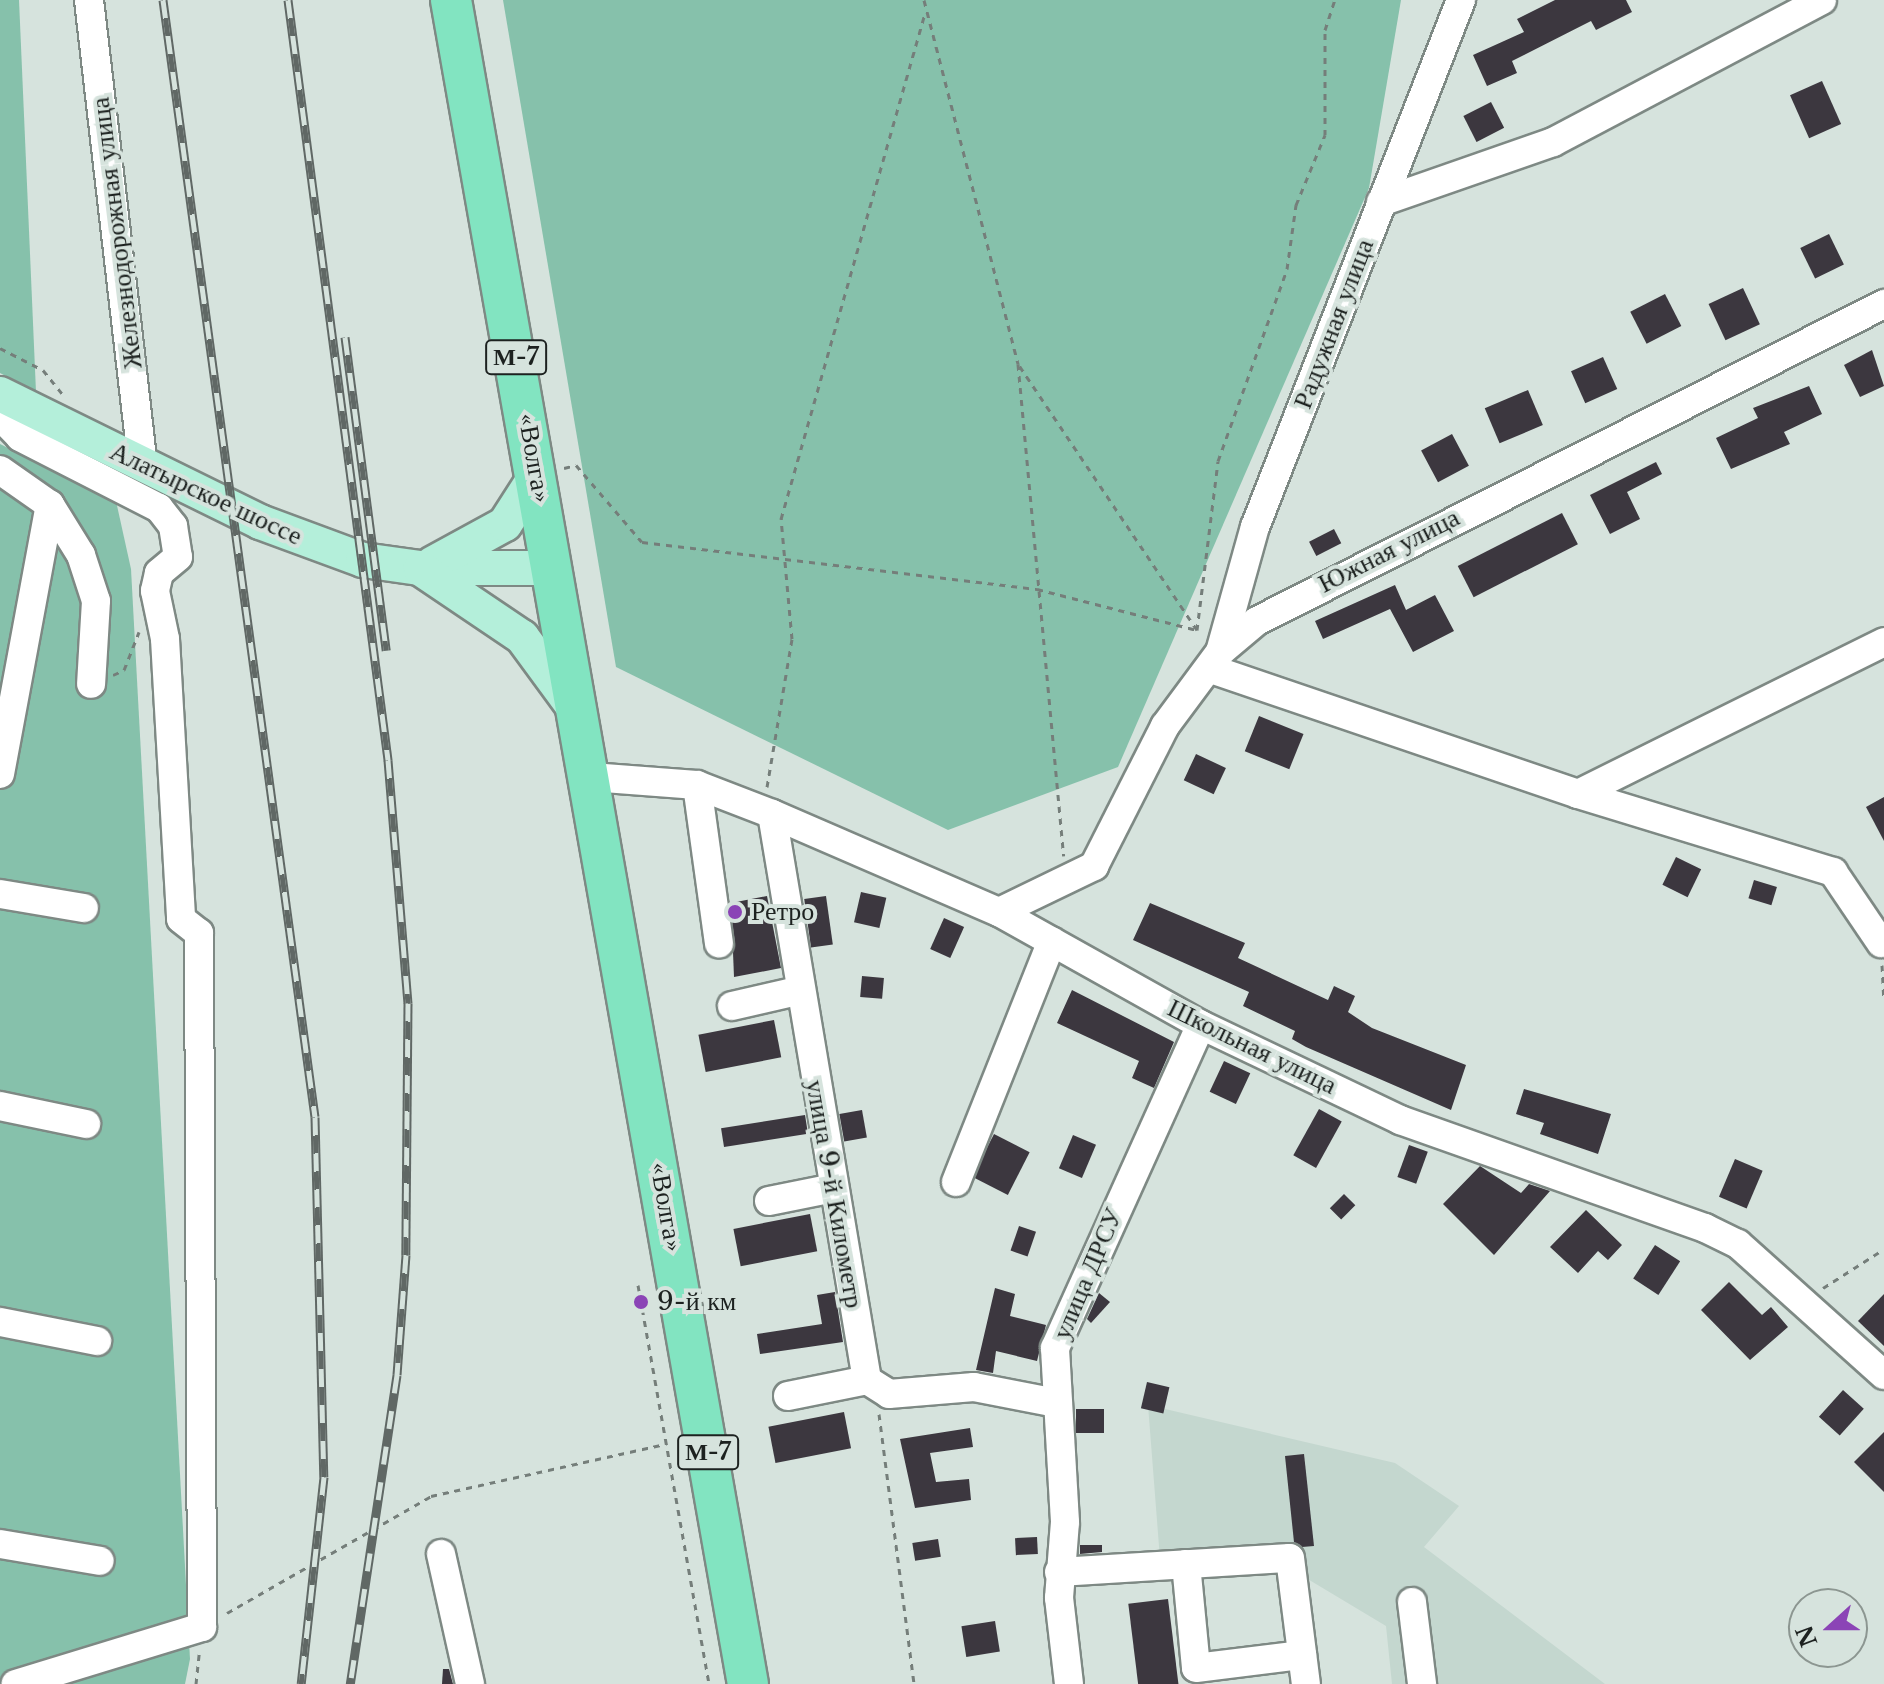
<!DOCTYPE html>
<meta charset="utf-8">
<style>
body{margin:0}
#map{position:relative;width:1884px;height:1684px;overflow:hidden;background:#d6e3dd;font-family:"Libre Baskerville",serif}
div>[style]{position:absolute}
[style*='--x']{left:calc(var(--x)*1px);top:calc(var(--y)*1px);width:calc(var(--w)*1px);rotate:calc(var(--a)*1deg)}
.built>*{inset:0;background:#c4d7cf}
.green>*{inset:0;background:#86c1ab}
.building>*{inset:0;background:#3c373f;transform-origin:0 0}
.path>*{height:3px;margin-top:-1.5px;transform-origin:0;background:repeating-linear-gradient(90deg,#757e7a 0 6px,transparent 0 12px)}
.roads{filter:drop-shadow(2px 0 #7e8984) drop-shadow(-2px 0 #7e8984) drop-shadow(0 2px #7e8984) drop-shadow(0 -2px #7e8984)}
.minor>*{height:28px;margin:-14px;padding:0 14px;transform-origin:14px;border-radius:14px;background:#fff}
.major>*{height:34px;margin:-17px;padding:0 17px;transform-origin:17px;border-radius:17px;background:#b4efda}
.highway>*{height:40px;margin:-20px;padding:0 20px;transform-origin:20px;border-radius:20px;background:#82e4c1}
.rail>*{height:9px;margin-top:-4.5px;transform-origin:0;background:repeating-linear-gradient(90deg,#d6e3dd 0 18px,#606865 0 36px);box-sizing:border-box;border-block:2px solid #606865}
.dots>*{width:22px;height:22px;translate:-50% -50%;box-sizing:border-box;border:4px solid #d6e3dd;border-radius:50%}
span{translate:-50% -50%;white-space:nowrap;text-align:center;line-height:1.15;-webkit-text-stroke:8px #d6e3dd;paint-order:stroke}
.shield-label span{padding:2px 6px;background:#d6e3dd;border:2px solid;border-radius:6px;-webkit-text-stroke-width:0}
.shield-label{font-size:24px;color:#1d2220;font-weight:700}
.street-label{font-size:26px;color:#1d2220}
.poi-label{font-size:26px;color:#1d2220}
.left{translate:0 -50%;text-align:left}
.north{position:absolute;left:1788px;top:1588px;width:80px;height:80px;box-sizing:border-box;background:#d6e3dd;border:2px solid #8c9691;border-radius:50%;rotate:249deg;font-size:22px;font-weight:700;line-height:32px;text-align:center;color:#1d2220}
.north::after{content:'';display:block;margin:auto;width:28px;height:36px;background:#8b44b6;clip-path:polygon(50% 0,100% 100%,50% 72%,0 100%)}
</style>
<div id="map">
<div class="built">
<div style="clip-path:polygon(1148px 1405px,1395px 1463px,1459px 1506px,1424px 1547px,1605px 1684px,1392px 1684px,1386px 1626px,1306px 1578px,1295px 1548px,1160px 1559px)"></div>
</div>
<div class="green">
<div style="clip-path:polygon(0 0,19px 0,36px 392px,0 373px)"></div>
<div style="clip-path:polygon(503px 0,1401px 0,1369px 188px,1118px 767px,948px 830px,616px 667px)"></div>
<div style="clip-path:polygon(0 444px,116px 501px,131px 569px,190px 1659px,185px 1684px,0 1684px)"></div>
</div>
<div class="building">
<div style="clip-path:polygon(1555px 0,1626px 0,1632px 12px,1596px 30px,1591px 21px,1512px 61px,1517px 73px,1487px 86px,1473px 55px,1524px 32px,1517px 19px)"></div>
<div style="left:1822px;top:81px;width:47px;height:35px;rotate:66deg"></div>
<div style="left:1491px;top:102px;width:29px;height:31px;rotate:63deg"></div>
<div style="left:1829px;top:234px;width:34px;height:32px;rotate:64deg"></div>
<div style="left:1743px;top:288px;width:40px;height:38px;rotate:65deg"></div>
<div style="left:1665px;top:294px;width:36px;height:39px;rotate:63deg"></div>
<div style="clip-path:polygon(1872px 350px,1884px 386px,1860px 397px,1844px 365px)"></div>
<div style="left:1603px;top:357px;width:35px;height:35px;rotate:66deg"></div>
<div style="clip-path:polygon(1809px 386px,1822px 414px,1784px 432px,1790px 444px,1731px 469px,1716px 438px,1758px 418px,1753px 408px)"></div>
<div style="left:1528px;top:390px;width:38px;height:47px;rotate:67deg"></div>
<div style="left:1452px;top:434px;width:36px;height:35px;rotate:62deg"></div>
<div style="clip-path:polygon(1656px 462px,1662px 474px,1627px 492px,1640px 519px,1610px 534px,1590px 495px)"></div>
<div style="left:1562px;top:513px;width:35px;height:117px;rotate:63deg"></div>
<div style="left:1334px;top:529px;width:16px;height:28px;rotate:63deg"></div>
<div style="clip-path:polygon(1395px 585px,1406px 610px,1435px 595px,1454px 631px,1413px 652px,1390px 609px,1323px 639px,1315px 621px)"></div>
<div style="left:1259px;top:716px;width:48px;height:38px;rotate:22deg"></div>
<div style="left:1196px;top:754px;width:33px;height:29px;rotate:25deg"></div>
<div style="clip-path:polygon(1884px 797px,1884px 841px,1866px 807px)"></div>
<div style="left:1676px;top:857px;width:28px;height:31px;rotate:26deg"></div>
<div style="left:1754px;top:880px;width:24px;height:19px;rotate:17deg"></div>
<div style="left:861px;top:892px;width:26px;height:31px;rotate:13deg"></div>
<div style="clip-path:polygon(767px 896px,781px 968px,734px 977px,731px 903px)"></div>
<div style="left:826px;top:896px;width:49px;height:22px;rotate:82deg"></div>
<div style="clip-path:polygon(1150px 903px,1245px 943px,1238px 958px,1328px 1000px,1334px 986px,1355px 996px,1348px 1012px,1372px 1028px,1466px 1065px,1451px 1110px,1306px 1047px,1292px 1039px,1295px 1031px,1243px 1006px,1249px 992px,1133px 940px)"></div>
<div style="left:944px;top:918px;width:22px;height:34px;rotate:24deg"></div>
<div style="left:862px;top:976px;width:22px;height:21px;rotate:5deg"></div>
<div style="clip-path:polygon(1072px 990px,1174px 1042px,1154px 1088px,1132px 1078px,1139px 1061px,1057px 1023px)"></div>
<div style="left:774px;top:1020px;width:38px;height:77px;rotate:79deg"></div>
<div style="left:1224px;top:1061px;width:29px;height:34px;rotate:25deg"></div>
<div style="clip-path:polygon(1524px 1089px,1611px 1114px,1598px 1154px,1540px 1134px,1544px 1123px,1516px 1114px)"></div>
<div style="left:1319px;top:1109px;width:26px;height:53px;rotate:29deg"></div>
<div style="left:862px;top:1110px;width:28px;height:23px;rotate:80deg"></div>
<div style="left:805px;top:1115px;width:19px;height:85px;rotate:81deg"></div>
<div style="left:994px;top:1134px;width:40px;height:48px;rotate:27deg"></div>
<div style="left:1073px;top:1135px;width:25px;height:36px;rotate:23deg"></div>
<div style="left:1409px;top:1145px;width:20px;height:34px;rotate:20deg"></div>
<div style="left:1735px;top:1159px;width:30px;height:41px;rotate:23deg"></div>
<div style="clip-path:polygon(1480px 1166px,1521px 1193px,1529px 1184px,1550px 1191px,1494px 1255px,1443px 1204px)"></div>
<div style="left:1344px;top:1194px;width:16px;height:20px;rotate:45deg"></div>
<div style="clip-path:polygon(1586px 1210px,1622px 1245px,1608px 1260px,1598px 1251px,1578px 1273px,1550px 1247px)"></div>
<div style="left:810px;top:1214px;width:38px;height:78px;rotate:79deg"></div>
<div style="left:1019px;top:1226px;width:18px;height:26px;rotate:19deg"></div>
<div style="left:1655px;top:1245px;width:30px;height:40px;rotate:33deg"></div>
<div style="clip-path:polygon(1729px 1282px,1762px 1315px,1771px 1307px,1788px 1327px,1750px 1360px,1701px 1310px)"></div>
<div style="clip-path:polygon(995px 1288px,1015px 1294px,1010px 1316px,1046px 1325px,1037px 1361px,996px 1351px,993px 1373px,976px 1370px)"></div>
<div style="clip-path:polygon(835px 1292px,843px 1342px,760px 1354px,757px 1334px,822px 1324px,817px 1295px)"></div>
<div style="clip-path:polygon(1099px 1293px,1110px 1302px,1091px 1323px,1087px 1319px)"></div>
<div style="clip-path:polygon(1884px 1294px,1884px 1346px,1858px 1321px)"></div>
<div style="left:1147px;top:1382px;width:23px;height:27px;rotate:13deg"></div>
<div style="left:1843px;top:1390px;width:28px;height:36px;rotate:42deg"></div>
<div style="left:1076px;top:1409px;width:28px;height:24px"></div>
<div style="left:844px;top:1412px;width:37px;height:77px;rotate:79deg"></div>
<div style="clip-path:polygon(970px 1428px,973px 1447px,930px 1453px,936px 1482px,969px 1479px,971px 1500px,915px 1508px,900px 1439px)"></div>
<div style="clip-path:polygon(1884px 1432px,1884px 1492px,1854px 1462px)"></div>
<div style="clip-path:polygon(1304px 1454px,1314px 1546px,1302px 1547px,1294px 1542px,1285px 1456px)"></div>
<div style="left:1037px;top:1537px;width:17px;height:22px;rotate:87deg"></div>
<div style="left:938px;top:1539px;width:18px;height:26px;rotate:81deg"></div>
<div style="clip-path:polygon(1080px 1545px,1102px 1545px,1102px 1552px,1080px 1554px)"></div>
<div style="left:1168px;top:1599px;width:86px;height:40px;rotate:83deg"></div>
<div style="left:995px;top:1621px;width:31px;height:34px;rotate:81deg"></div>
<div style="clip-path:polygon(443px 1669px,449px 1669px,453px 1684px,442px 1684px)"></div>
</div>
<div class="path">
<div style="--x:924;--y:0;--w:376;--a:75.5"></div>
<div style="--x:1018;--y:364;--w:494;--a:84.7"></div>
<div style="--x:0;--y:348;--w:48;--a:27.1"></div>
<div style="--x:43;--y:370;--w:32;--a:51"></div>
<div style="--x:564;--y:468;--w:12;--a:-14"></div>
<div style="--x:576;--y:465;--w:101;--a:49.4"></div>
<div style="--x:642;--y:542;--w:398;--a:6.8"></div>
<div style="--x:1037;--y:589;--w:165;--a:14.4"></div>
<div style="--x:1197;--y:630;--w:321;--a:-123.9"></div>
<div style="--x:1197;--y:630;--w:170;--a:-82.9"></div>
<div style="--x:1218;--y:461;--w:204;--a:-70.2"></div>
<div style="--x:1287;--y:269;--w:65;--a:-82"></div>
<div style="--x:1296;--y:205;--w:76;--a:-67.5"></div>
<div style="--x:1325;--y:135;--w:105;--a:-90"></div>
<div style="--x:1325;--y:30;--w:32;--a:-72"></div>
<div style="--x:113;--y:675;--w:12;--a:-24"></div>
<div style="--x:124;--y:670;--w:41;--a:-68.5"></div>
<div style="--x:767;--y:787;--w:150;--a:-80.4"></div>
<div style="--x:792;--y:639;--w:121;--a:-95.2"></div>
<div style="--x:781;--y:519;--w:526;--a:-74.11"></div>
<div style="--x:1882;--y:965;--w:35;--a:87"></div>
<div style="--x:638;--y:1285;--w:405;--a:79.9"></div>
<div style="--x:1823;--y:1288;--w:72;--a:-32.6"></div>
<div style="--x:879;--y:1414;--w:272;--a:82.6"></div>
<div style="--x:227;--y:1613;--w:235;--a:-29.8"></div>
<div style="--x:431;--y:1496;--w:241;--a:-12.5"></div>
<div style="--x:196;--y:1684;--w:30;--a:-84"></div>
</div>
<div class="roads">
<div class="minor">
<div style="--x:89;--y:0;--w:469;--a:83.4"></div>
<div style="--x:1381;--y:202;--w:182;--a:-19.2"></div>
<div style="--x:1553;--y:142;--w:304;--a:-27.8"></div>
<div style="--x:0;--y:416;--w:29;--a:46"></div>
<div style="--x:20;--y:437;--w:156;--a:27.1"></div>
<div style="--x:159;--y:508;--w:23;--a:52"></div>
<div style="--x:173;--y:526;--w:31;--a:81"></div>
<div style="--x:178;--y:557;--w:25;--a:140"></div>
<div style="--x:159;--y:573;--w:18;--a:103"></div>
<div style="--x:155;--y:591;--w:49;--a:78.2"></div>
<div style="--x:165;--y:639;--w:280;--a:86.7"></div>
<div style="--x:181;--y:919;--w:23;--a:38"></div>
<div style="--x:199;--y:933;--w:694;--a:89.75"></div>
<div style="--x:202;--y:1627;--w:195;--a:163"></div>
<div style="--x:0;--y:470;--w:61;--a:35"></div>
<div style="--x:50;--y:505;--w:59;--a:58.2"></div>
<div style="--x:81;--y:555;--w:48;--a:71.9"></div>
<div style="--x:96;--y:601;--w:83;--a:93.4"></div>
<div style="--x:1220;--y:652;--w:130;--a:-74.4"></div>
<div style="--x:1255;--y:527;--w:566;--a:-68.65"></div>
<div style="--x:1211;--y:669;--w:388;--a:18.8"></div>
<div style="--x:1578;--y:794;--w:342;--a:-26.4"></div>
<div style="--x:0;--y:774;--w:274;--a:-79.5"></div>
<div style="--x:591;--y:777;--w:106;--a:4.3"></div>
<div style="--x:697;--y:785;--w:80;--a:21.1"></div>
<div style="--x:772;--y:814;--w:247;--a:23.4"></div>
<div style="--x:999;--y:912;--w:231;--a:29.2"></div>
<div style="--x:1201;--y:1025;--w:221;--a:25.5"></div>
<div style="--x:1400;--y:1120;--w:324;--a:19.5"></div>
<div style="--x:1705;--y:1228;--w:37;--a:26"></div>
<div style="--x:1738;--y:1244;--w:196;--a:41.9"></div>
<div style="--x:697;--y:785;--w:160;--a:82.1"></div>
<div style="--x:1578;--y:794;--w:267;--a:17"></div>
<div style="--x:1833;--y:872;--w:86;--a:55.9"></div>
<div style="--x:772;--y:814;--w:574;--a:80.47"></div>
<div style="--x:867;--y:1380;--w:26;--a:32"></div>
<div style="--x:889;--y:1394;--w:85;--a:-4.7"></div>
<div style="--x:974;--y:1387;--w:84;--a:11"></div>
<div style="--x:0;--y:894;--w:85;--a:9.5"></div>
<div style="--x:999;--y:912;--w:106;--a:-25.8"></div>
<div style="--x:1094;--y:866;--w:157;--a:-63.1"></div>
<div style="--x:1165;--y:726;--w:92;--a:-53.4"></div>
<div style="--x:1220;--y:652;--w:48;--a:-40"></div>
<div style="--x:1257;--y:621;--w:703;--a:-26.82"></div>
<div style="--x:732;--y:1006;--w:67;--a:-13"></div>
<div style="--x:0;--y:1106;--w:88;--a:11.8"></div>
<div style="--x:956;--y:1182;--w:259;--a:-68.3"></div>
<div style="--x:769;--y:1201;--w:66;--a:-11.3"></div>
<div style="--x:0;--y:1322;--w:99;--a:11.1"></div>
<div style="--x:788;--y:1396;--w:81;--a:-11.4"></div>
<div style="--x:0;--y:1544;--w:101;--a:9.6"></div>
<div style="--x:441;--y:1554;--w:133;--a:77.4"></div>
<div style="--x:1186;--y:1564;--w:104;--a:84.5"></div>
<div style="--x:1196;--y:1668;--w:107;--a:-7"></div>
<div style="--x:1059;--y:1572;--w:231;--a:-3.5"></div>
<div style="--x:1290;--y:1558;--w:127;--a:82.8"></div>
<div style="--x:1412;--y:1602;--w:83;--a:83"></div>
<div style="--x:1069;--y:1684;--w:87;--a:-96.6"></div>
<div style="--x:1059;--y:1598;--w:76;--a:-85.5"></div>
<div style="--x:1065;--y:1522;--w:174;--a:-93.3"></div>
<div style="--x:1055;--y:1348;--w:354;--a:-65.7"></div>
</div>
<div class="major">
<div style="--x:0;--y:394;--w:290;--a:26.2"></div>
<div style="--x:260;--y:522;--w:110;--a:20.3"></div>
<div style="--x:363;--y:560;--w:58;--a:8"></div>
<div style="--x:420;--y:568;--w:133;--a:0"></div>
<div style="--x:432;--y:564;--w:83;--a:-28.7"></div>
<div style="--x:505;--y:524;--w:59;--a:-57.4"></div>
<div style="--x:421;--y:569;--w:122;--a:34"></div>
<div style="--x:522;--y:637;--w:84;--a:53.7"></div>
</div>
<div class="highway">
<div style="--x:451;--y:0;--w:1710;--a:80"></div>
</div>
</div>
<div class="rail">
<div style="--x:163;--y:0;--w:1127;--a:82.25"></div>
<div style="--x:315;--y:1117;--w:360;--a:88.6"></div>
<div style="--x:324;--y:1477;--w:208;--a:96.3"></div>
<div style="--x:288;--y:0;--w:767;--a:82.5"></div>
<div style="--x:388;--y:760;--w:244;--a:85.3"></div>
<div style="--x:408;--y:1003;--w:252;--a:90.5"></div>
<div style="--x:406;--y:1255;--w:120;--a:94.3"></div>
<div style="--x:397;--y:1375;--w:313;--a:98.6"></div>
<div style="--x:345;--y:337;--w:316;--a:82.5"></div>
</div>
<div class="dots">
<div style="left:735px;top:912px;background:#8b44b6"></div>
<div style="left:641px;top:1302px;background:#8b44b6"></div>
</div>
<div class="shield-label">
<span style="left:516px;top:357px">М-7</span>
<span style="left:708px;top:1452px">М-7</span>
</div>
<div class="street-label">
<span style="left:117px;top:233px;rotate:-97deg">Железнодорожная улица</span>
<span style="left:1334px;top:324px;rotate:-69deg">Радужная улица</span>
<span style="left:534px;top:458px;rotate:80deg">«Волга»</span>
<span style="left:206px;top:494px;rotate:25deg">Алатырское шоссе</span>
<span style="left:1389px;top:551px;rotate:-27deg">Южная улица</span>
<span style="left:1252px;top:1047px;rotate:26deg">Школьная улица</span>
<span style="left:834px;top:1194px;rotate:80deg">улица 9-й Километр</span>
<span style="left:666px;top:1207px;rotate:80deg">«Волга»</span>
<span style="left:1088px;top:1274px;rotate:-67deg">улица ДРСУ</span>
</div>
<div class="poi-label">
<span class="left" style="left:751px;top:912px">Ретро</span>
<span class="left" style="left:657px;top:1302px">9-й км</span>
</div>
<div class="north">N</div>
</div>
